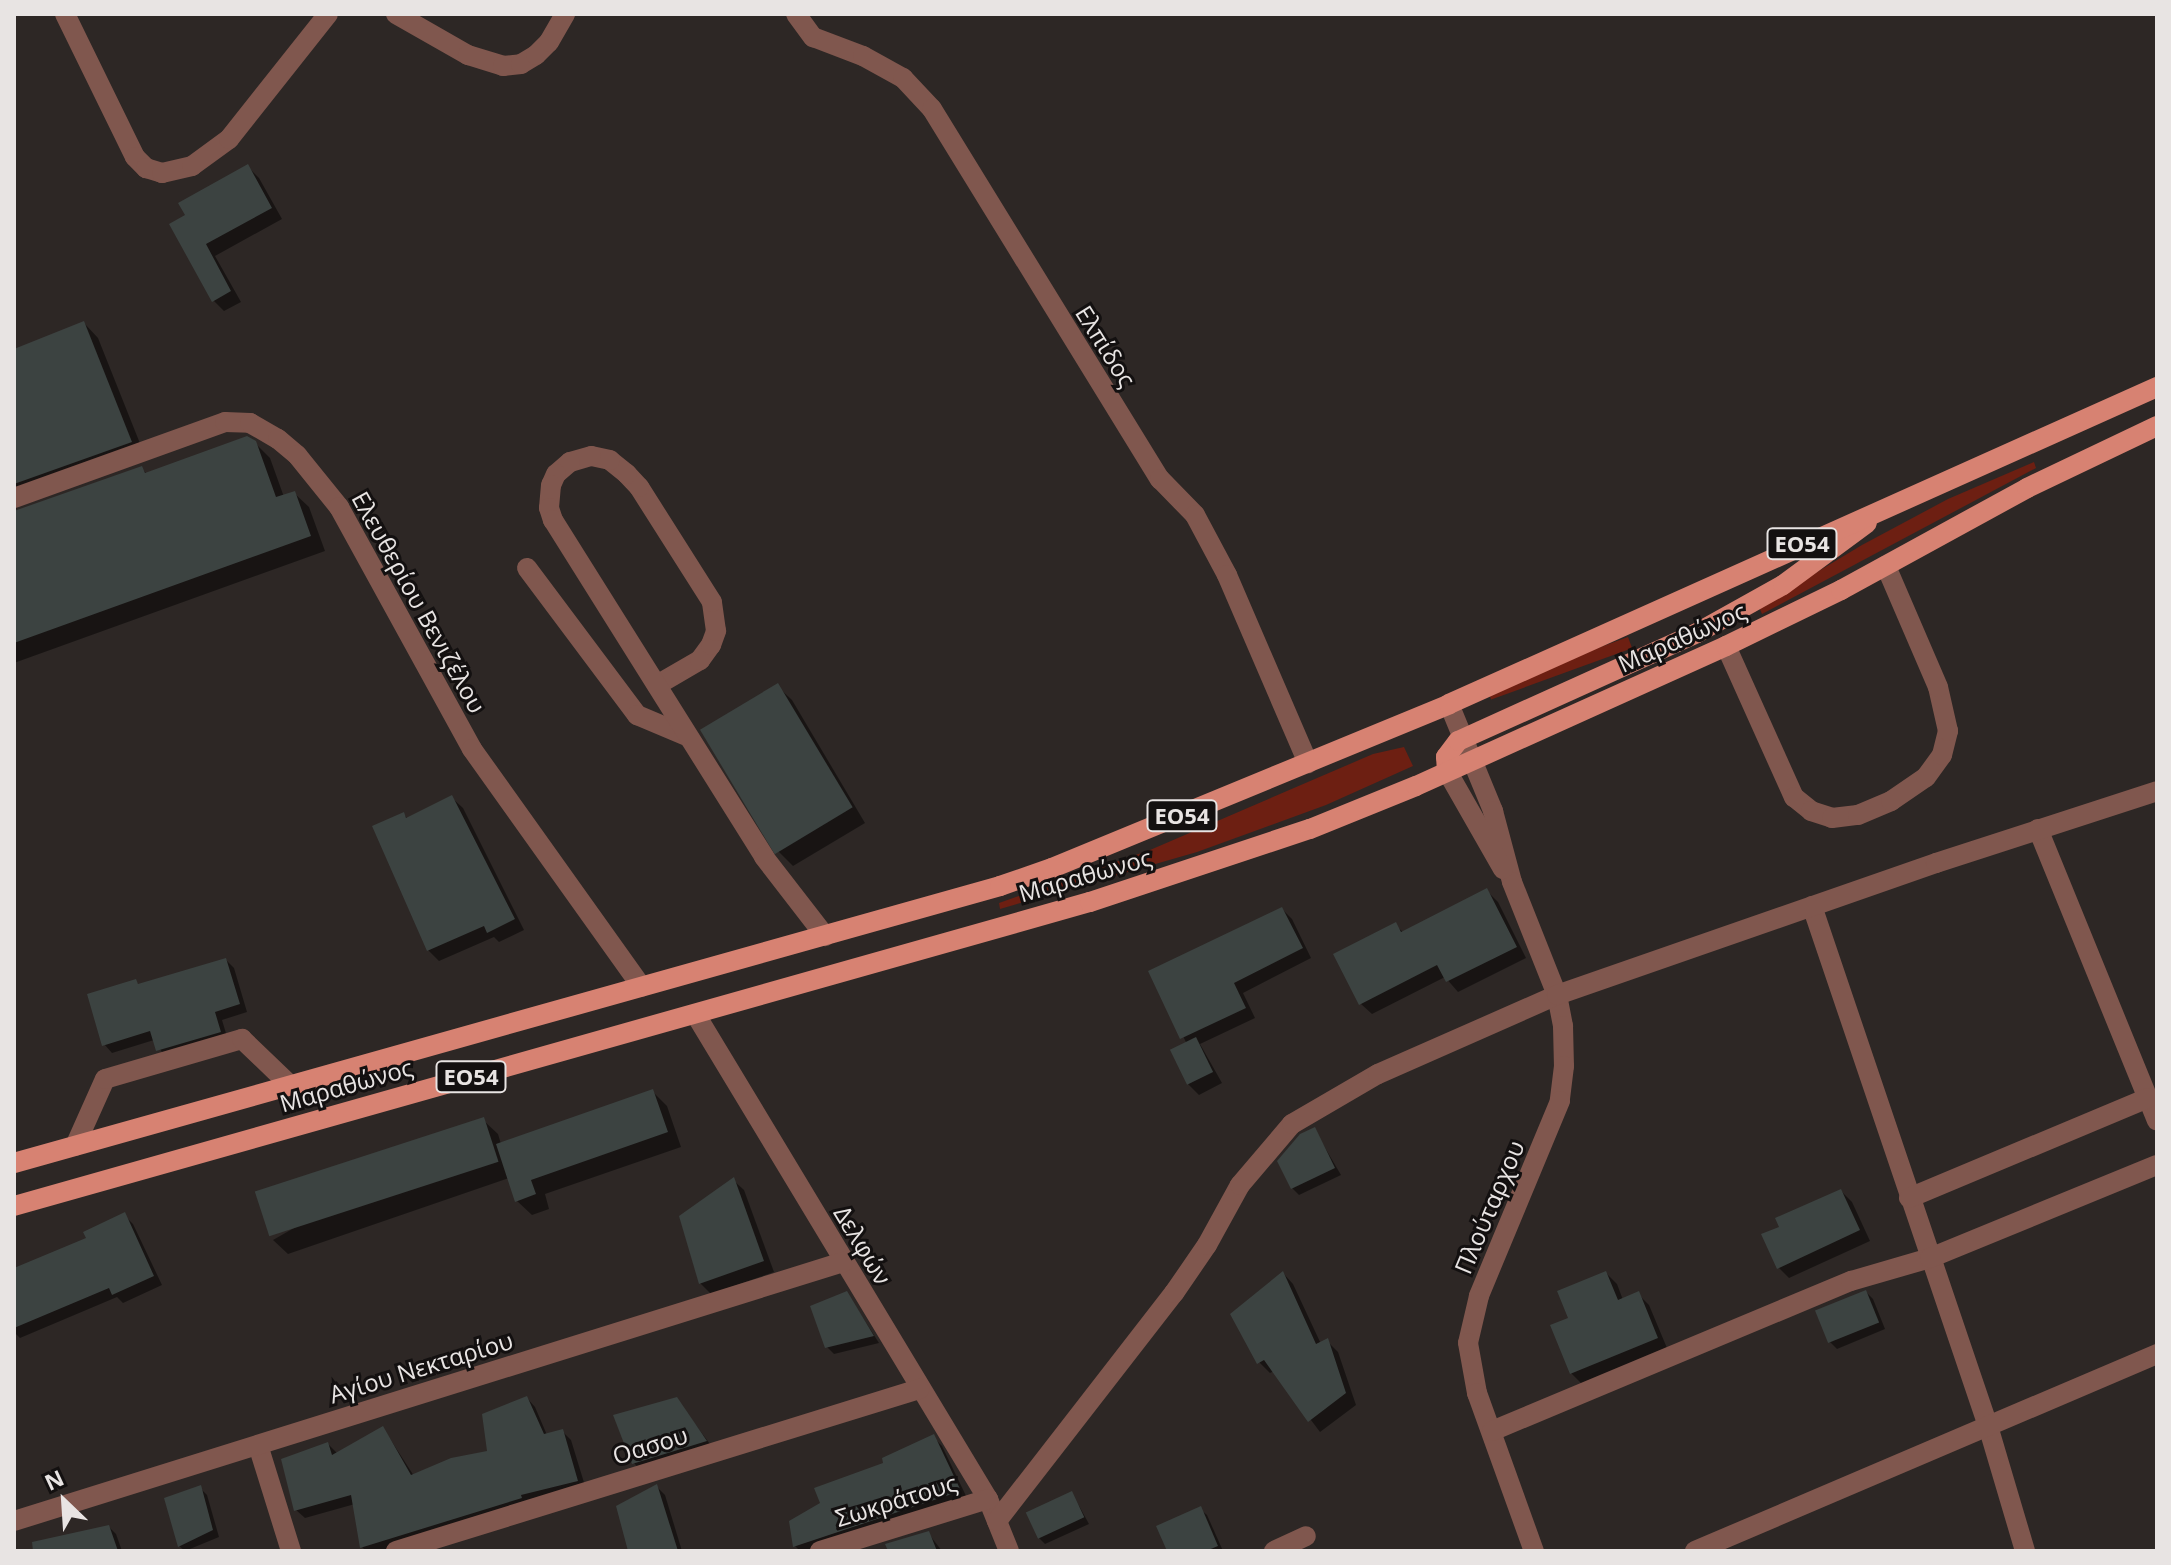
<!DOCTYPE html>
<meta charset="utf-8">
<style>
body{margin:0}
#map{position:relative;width:2171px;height:1565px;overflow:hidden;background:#2d2725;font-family:"Open Sans",sans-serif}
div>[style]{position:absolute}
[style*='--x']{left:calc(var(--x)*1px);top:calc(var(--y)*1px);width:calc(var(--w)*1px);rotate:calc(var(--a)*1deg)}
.green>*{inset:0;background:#6d1f12;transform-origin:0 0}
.shadow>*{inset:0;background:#0007}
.building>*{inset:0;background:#3c4341;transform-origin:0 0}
.minor>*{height:20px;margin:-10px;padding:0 10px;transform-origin:10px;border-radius:10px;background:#80574e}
.major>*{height:20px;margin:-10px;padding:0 10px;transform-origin:10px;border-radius:10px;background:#d78272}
span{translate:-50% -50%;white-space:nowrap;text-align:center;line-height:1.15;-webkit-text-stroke:6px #131010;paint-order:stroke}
.shield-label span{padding:2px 6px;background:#131010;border:2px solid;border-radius:6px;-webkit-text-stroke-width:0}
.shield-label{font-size:22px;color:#e8e4e3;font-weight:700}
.street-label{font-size:24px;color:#e8e4e3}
.frame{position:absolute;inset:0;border:16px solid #e8e4e3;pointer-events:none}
.north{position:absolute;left:24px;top:1461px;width:80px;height:80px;-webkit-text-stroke:6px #131010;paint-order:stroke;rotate:335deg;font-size:22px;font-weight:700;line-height:32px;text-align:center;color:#e8e4e3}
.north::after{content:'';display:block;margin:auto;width:28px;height:36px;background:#e8e4e3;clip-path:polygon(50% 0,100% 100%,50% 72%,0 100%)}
</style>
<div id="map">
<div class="green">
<div style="clip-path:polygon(2034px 462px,2036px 468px,1762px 614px,1759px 607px,1862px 545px,1948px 499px)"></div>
<div style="left:1628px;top:637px;width:12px;height:150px;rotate:70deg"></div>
<div style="clip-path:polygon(1404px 747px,1413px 766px,1326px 805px,1197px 852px,1000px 909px,999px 903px,1150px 850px,1373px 754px)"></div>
</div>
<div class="shadow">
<div style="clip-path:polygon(248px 167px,259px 178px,282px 219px,215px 256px,241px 302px,224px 311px,213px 300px,187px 216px)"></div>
<div style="clip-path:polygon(84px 323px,98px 338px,145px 456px,24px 500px,14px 511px,14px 351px)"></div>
<div style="clip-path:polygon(255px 443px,270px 458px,284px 497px,294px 493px,309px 507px,325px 551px,14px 663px,14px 514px,141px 468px,147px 474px)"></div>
<div style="clip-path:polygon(777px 686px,792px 700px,865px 823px,793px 866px,778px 851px)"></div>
<div style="clip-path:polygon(452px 798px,463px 808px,524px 930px,499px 942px,494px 937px,439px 961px,428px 950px,403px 814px,408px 819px)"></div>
<div style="clip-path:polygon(1487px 891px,1498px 902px,1526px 958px,1458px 992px,1445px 977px,1372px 1014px,1361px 1004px,1395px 925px,1404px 933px)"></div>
<div style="clip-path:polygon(1282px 909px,1292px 919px,1311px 958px,1243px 993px,1255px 1018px,1200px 1044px,1222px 1083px,1199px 1095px,1188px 1084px,1187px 1044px,1150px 972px)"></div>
<div style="clip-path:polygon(226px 960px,234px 968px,247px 1012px,222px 1020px,228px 1040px,166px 1058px,154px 1040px,112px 1053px,104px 1044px,136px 982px,140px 986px)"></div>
<div style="clip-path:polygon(652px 1091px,667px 1106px,681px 1147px,545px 1194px,549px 1209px,532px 1215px,517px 1201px,509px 1178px,288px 1254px,273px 1240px,483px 1120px,498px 1134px,501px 1144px)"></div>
<div style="clip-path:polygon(1314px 1129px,1341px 1175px,1299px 1195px,1292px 1188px)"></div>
<div style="clip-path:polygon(733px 1180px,744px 1190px,774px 1272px,711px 1294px,700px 1283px)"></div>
<div style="clip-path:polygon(1841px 1191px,1852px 1202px,1870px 1241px,1789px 1278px,1778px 1267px,1781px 1228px)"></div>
<div style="clip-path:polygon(124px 1215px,133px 1224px,162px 1285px,123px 1303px,117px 1297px,20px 1338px,14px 1332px,14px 1270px,88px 1239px)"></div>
<div style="clip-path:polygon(1283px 1273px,1293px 1284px,1321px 1344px,1327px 1341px,1338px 1352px,1356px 1405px,1320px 1432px,1274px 1371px,1270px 1373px,1259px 1362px)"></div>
<div style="clip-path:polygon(1606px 1273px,1617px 1284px,1623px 1300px,1638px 1294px,1649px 1305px,1667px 1348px,1582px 1384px,1571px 1373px,1571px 1319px)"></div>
<div style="clip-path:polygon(1866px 1292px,1873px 1299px,1885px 1329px,1837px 1349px,1830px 1342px)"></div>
<div style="clip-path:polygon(847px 1293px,879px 1343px,834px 1354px,827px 1347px)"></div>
<div style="clip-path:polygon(527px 1398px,535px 1407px,547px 1435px,562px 1431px,571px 1440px,586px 1489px,386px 1551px,366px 1551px,362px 1547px,355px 1504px,305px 1518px,296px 1510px,328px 1444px,338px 1454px,383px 1428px,414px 1476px,489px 1452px)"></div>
<div style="clip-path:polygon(676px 1399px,716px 1452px,644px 1474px,634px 1463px)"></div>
<div style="clip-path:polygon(933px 1437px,942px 1446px,968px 1500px,815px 1551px,800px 1551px,795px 1546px,886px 1464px)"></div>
<div style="clip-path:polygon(657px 1487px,665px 1495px,682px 1551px,630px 1551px)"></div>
<div style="clip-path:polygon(200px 1488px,207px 1495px,219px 1537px,185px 1551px,179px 1546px)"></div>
<div style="clip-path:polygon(1072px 1493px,1089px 1524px,1045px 1544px,1038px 1537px)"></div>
<div style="clip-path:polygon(1200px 1509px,1207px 1515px,1223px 1551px,1169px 1551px)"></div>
<div style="clip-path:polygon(109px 1527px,116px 1534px,122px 1551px,43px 1551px)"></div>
<div style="clip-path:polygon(928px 1533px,942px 1551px,890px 1551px)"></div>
</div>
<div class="building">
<div style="clip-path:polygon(248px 164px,272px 208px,206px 244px,231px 291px,212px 302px,169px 224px,185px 215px,178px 203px)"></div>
<div style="clip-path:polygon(84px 321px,132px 442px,14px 484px,14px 349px)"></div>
<div style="clip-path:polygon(247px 436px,256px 441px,276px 497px,295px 491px,311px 536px,14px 643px,14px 511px,142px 466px,145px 473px)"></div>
<div style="left:778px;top:683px;width:145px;height:91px;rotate:59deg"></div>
<div style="clip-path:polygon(452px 795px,515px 919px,487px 933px,484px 926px,427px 951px,372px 826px,404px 812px,406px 818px)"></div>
<div style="clip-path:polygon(1487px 888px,1517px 947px,1446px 982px,1437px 965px,1359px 1005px,1333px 954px,1396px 922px,1401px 932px)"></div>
<div style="clip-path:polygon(1282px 907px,1303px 948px,1234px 983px,1246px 1008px,1180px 1039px,1148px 971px)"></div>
<div style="clip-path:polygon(226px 958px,240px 1004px,215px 1012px,221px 1032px,156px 1051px,150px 1031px,102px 1046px,87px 994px,136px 979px,138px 984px)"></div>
<div style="left:1196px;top:1037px;width:39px;height:29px;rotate:64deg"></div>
<div style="clip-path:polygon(653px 1089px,668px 1132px,531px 1180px,536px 1194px,515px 1202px,496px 1144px)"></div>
<div style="left:484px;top:1117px;width:47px;height:241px;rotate:72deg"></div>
<div style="clip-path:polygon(1315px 1127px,1335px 1168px,1291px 1189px,1277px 1161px,1300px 1134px)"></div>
<div style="clip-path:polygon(734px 1177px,764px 1261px,699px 1284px,679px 1216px)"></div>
<div style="clip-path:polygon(1841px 1189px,1860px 1230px,1777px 1269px,1761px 1234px,1779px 1227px,1775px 1218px)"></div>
<div style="clip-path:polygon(125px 1212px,154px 1276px,112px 1295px,109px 1288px,14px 1328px,14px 1268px,86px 1238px,83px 1232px)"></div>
<div style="clip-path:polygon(1283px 1271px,1316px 1344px,1328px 1338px,1346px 1393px,1308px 1422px,1264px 1360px,1257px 1364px,1230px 1314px)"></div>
<div style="clip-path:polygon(1606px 1271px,1618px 1300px,1639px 1291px,1658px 1338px,1570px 1374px,1550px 1325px,1568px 1318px,1557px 1291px)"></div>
<div style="left:1866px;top:1290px;width:35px;height:55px;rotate:68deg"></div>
<div style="clip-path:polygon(847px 1291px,874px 1336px,825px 1348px,810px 1306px)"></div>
<div style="clip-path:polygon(527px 1396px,544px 1434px,563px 1429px,578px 1481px,521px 1495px,522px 1498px,360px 1548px,351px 1495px,294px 1511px,281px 1459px,328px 1442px,332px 1455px,383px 1426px,411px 1475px,451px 1458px,487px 1451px,482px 1414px)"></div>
<div style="clip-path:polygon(677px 1397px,707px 1441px,632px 1464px,613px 1415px)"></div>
<div style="clip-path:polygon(934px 1434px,961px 1491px,793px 1547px,789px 1521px,820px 1503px,814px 1488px,883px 1463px,882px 1458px)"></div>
<div style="clip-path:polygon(657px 1484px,678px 1551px,628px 1551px,616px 1506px)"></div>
<div style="clip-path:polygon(201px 1485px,213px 1530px,178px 1547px,164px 1498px)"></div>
<div style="left:1072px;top:1491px;width:29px;height:51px;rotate:65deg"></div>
<div style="clip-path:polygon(1201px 1506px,1218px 1546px,1206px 1551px,1167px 1551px,1156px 1526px)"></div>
<div style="clip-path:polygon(109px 1525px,118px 1551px,33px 1551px,32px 1542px)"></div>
<div style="clip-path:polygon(929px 1531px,937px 1551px,888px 1551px,885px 1544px)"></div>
</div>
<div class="minor">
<div style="--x:65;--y:14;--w:159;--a:63.9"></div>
<div style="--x:135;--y:157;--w:16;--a:45"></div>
<div style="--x:146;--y:168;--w:17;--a:17"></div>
<div style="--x:162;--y:173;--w:31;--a:-13"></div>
<div style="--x:192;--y:166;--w:46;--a:-36.1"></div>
<div style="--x:229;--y:139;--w:159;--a:-51.6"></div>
<div style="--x:396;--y:14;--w:83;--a:29.7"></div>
<div style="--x:468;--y:55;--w:37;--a:17"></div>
<div style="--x:503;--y:66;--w:18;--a:-6"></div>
<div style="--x:521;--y:64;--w:17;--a:-31"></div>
<div style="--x:536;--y:55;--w:18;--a:-45"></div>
<div style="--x:549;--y:42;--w:32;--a:-60"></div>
<div style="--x:796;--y:14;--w:29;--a:54"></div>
<div style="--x:813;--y:37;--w:53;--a:20.8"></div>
<div style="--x:863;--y:56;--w:46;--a:28.8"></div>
<div style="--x:903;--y:78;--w:42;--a:46.9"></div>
<div style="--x:932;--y:109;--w:435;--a:58.4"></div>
<div style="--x:1160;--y:479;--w:50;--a:45.8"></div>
<div style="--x:1195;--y:515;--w:68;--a:61.9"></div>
<div style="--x:1227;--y:575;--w:205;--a:66.7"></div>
<div style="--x:14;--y:498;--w:224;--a:-19.8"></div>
<div style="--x:225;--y:422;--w:25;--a:2"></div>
<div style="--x:250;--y:423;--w:32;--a:30"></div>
<div style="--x:278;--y:439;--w:25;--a:40"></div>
<div style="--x:297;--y:455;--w:67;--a:51.1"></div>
<div style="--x:339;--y:507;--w:276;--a:61.2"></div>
<div style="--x:472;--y:749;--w:292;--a:54.5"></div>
<div style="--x:527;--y:568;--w:184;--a:53.2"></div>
<div style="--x:637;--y:715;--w:54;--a:22.8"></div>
<div style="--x:1726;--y:646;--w:166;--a:65.8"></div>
<div style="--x:1794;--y:797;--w:22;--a:39"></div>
<div style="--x:1811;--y:811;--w:22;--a:18"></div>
<div style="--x:1832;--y:818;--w:26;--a:-7"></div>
<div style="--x:1858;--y:815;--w:36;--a:-23"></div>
<div style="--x:1891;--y:801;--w:42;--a:-34.4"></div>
<div style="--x:1926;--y:777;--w:27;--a:-54"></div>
<div style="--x:1942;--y:755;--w:25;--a:-76"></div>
<div style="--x:1948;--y:731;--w:45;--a:-102.8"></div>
<div style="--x:1938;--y:687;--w:132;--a:-113.3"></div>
<div style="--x:657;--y:685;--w:50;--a:-30.2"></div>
<div style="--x:700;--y:660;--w:19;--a:-54"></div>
<div style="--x:711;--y:645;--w:15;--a:-70"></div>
<div style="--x:716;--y:631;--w:29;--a:-98"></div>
<div style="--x:712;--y:602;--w:136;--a:-122.4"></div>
<div style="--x:639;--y:487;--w:18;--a:-133"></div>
<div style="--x:627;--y:474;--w:22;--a:-141"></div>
<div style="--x:610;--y:460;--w:19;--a:-168"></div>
<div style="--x:591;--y:456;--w:22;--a:164"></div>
<div style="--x:570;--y:462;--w:18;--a:139"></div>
<div style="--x:556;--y:474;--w:12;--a:114"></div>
<div style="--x:551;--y:485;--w:23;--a:95"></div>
<div style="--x:549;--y:508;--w:13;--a:72"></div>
<div style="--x:553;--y:520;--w:398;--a:57.9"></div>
<div style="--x:764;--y:857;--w:100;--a:52.3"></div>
<div style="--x:1449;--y:704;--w:116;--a:67.6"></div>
<div style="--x:1493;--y:811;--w:73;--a:75"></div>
<div style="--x:1512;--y:882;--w:122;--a:68.3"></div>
<div style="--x:1557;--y:995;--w:32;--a:79"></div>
<div style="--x:1563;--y:1026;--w:40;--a:88.6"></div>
<div style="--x:1564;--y:1066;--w:35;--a:97"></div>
<div style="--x:1560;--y:1101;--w:211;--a:112.6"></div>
<div style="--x:1479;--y:1296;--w:48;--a:103.2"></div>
<div style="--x:1468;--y:1343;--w:51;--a:79.8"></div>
<div style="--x:1477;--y:1393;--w:168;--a:70.2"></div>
<div style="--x:1447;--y:771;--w:113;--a:60.3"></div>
<div style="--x:2038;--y:829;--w:315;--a:67.8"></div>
<div style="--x:1812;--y:906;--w:549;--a:71.3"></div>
<div style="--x:1988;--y:1426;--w:130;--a:73.5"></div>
<div style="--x:696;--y:1015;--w:565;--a:58.9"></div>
<div style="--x:988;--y:1499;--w:56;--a:68"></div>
<div style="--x:75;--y:1146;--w:73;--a:-65.9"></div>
<div style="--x:105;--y:1079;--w:143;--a:-16.3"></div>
<div style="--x:242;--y:1039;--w:66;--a:43.8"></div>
<div style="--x:1909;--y:1198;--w:259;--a:-22.7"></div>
<div style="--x:1492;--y:1431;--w:389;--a:-22.7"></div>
<div style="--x:1851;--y:1281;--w:82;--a:-16.2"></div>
<div style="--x:1930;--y:1258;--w:245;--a:-22.3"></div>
<div style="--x:258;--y:1445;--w:111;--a:72.7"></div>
<div style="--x:14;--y:1521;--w:869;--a:-17.35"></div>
<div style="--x:997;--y:1521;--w:289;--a:-52.2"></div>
<div style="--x:1174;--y:1293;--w:58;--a:-55.5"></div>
<div style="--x:1207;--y:1245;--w:68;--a:-61.2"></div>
<div style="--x:1240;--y:1185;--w:80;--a:-49.6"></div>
<div style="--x:1292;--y:1124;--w:99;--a:-30.2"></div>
<div style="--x:1378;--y:1074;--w:196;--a:-23.8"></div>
<div style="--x:1557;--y:995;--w:401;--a:-19.2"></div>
<div style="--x:1936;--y:863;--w:232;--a:-18"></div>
<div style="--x:396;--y:1551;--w:548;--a:-17.21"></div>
<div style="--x:820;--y:1551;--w:176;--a:-17.2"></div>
<div style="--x:1274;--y:1551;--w:35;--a:-25"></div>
<div style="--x:1695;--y:1551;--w:502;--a:-23.09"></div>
</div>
<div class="major">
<div style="--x:1447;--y:771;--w:14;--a:-94"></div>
<div style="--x:1446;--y:757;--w:20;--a:-53"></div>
<div style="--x:1458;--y:741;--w:262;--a:-24.3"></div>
<div style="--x:1697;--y:633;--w:98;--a:-29.2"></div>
<div style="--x:1783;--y:585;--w:104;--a:-36.4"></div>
<div style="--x:14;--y:1163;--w:1024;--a:-15.69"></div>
<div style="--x:1000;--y:886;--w:55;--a:-19.1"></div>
<div style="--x:1052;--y:868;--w:430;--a:-22.4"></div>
<div style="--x:1449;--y:704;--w:776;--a:-24.12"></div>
<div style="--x:14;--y:1206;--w:1118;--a:-15.78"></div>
<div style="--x:1090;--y:902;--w:232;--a:-18.4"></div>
<div style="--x:1310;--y:829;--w:114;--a:-22.1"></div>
<div style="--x:1416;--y:786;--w:340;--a:-24.3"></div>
<div style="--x:1726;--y:646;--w:128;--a:-26"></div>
<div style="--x:1841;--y:590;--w:212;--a:-28.7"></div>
<div style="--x:2027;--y:488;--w:144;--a:-25.5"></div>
</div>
<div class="shield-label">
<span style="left:1802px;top:544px">ΕΟ54</span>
<span style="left:1182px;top:816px">ΕΟ54</span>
<span style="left:471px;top:1077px">ΕΟ54</span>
</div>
<div class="street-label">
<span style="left:1106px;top:346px;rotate:58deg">Ελπίδος</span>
<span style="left:419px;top:602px;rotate:61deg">Ελευθερίου Βενιζέλου</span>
<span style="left:1682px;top:637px;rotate:-24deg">Μαραθώνος</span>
<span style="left:1085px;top:875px;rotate:-16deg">Μαραθώνος</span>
<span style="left:346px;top:1085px;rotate:-16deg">Μαραθώνος</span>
<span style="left:1489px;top:1207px;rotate:-67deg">Πλούταρχου</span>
<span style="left:863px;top:1245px;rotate:59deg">Δελφών</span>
<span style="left:421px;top:1367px;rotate:-17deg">Αγίου Νεκταρίου</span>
<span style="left:650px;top:1445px;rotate:-17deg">Οασου</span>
<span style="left:896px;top:1500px;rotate:-17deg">Σωκράτους</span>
</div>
<div class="frame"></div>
<div class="north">N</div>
</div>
